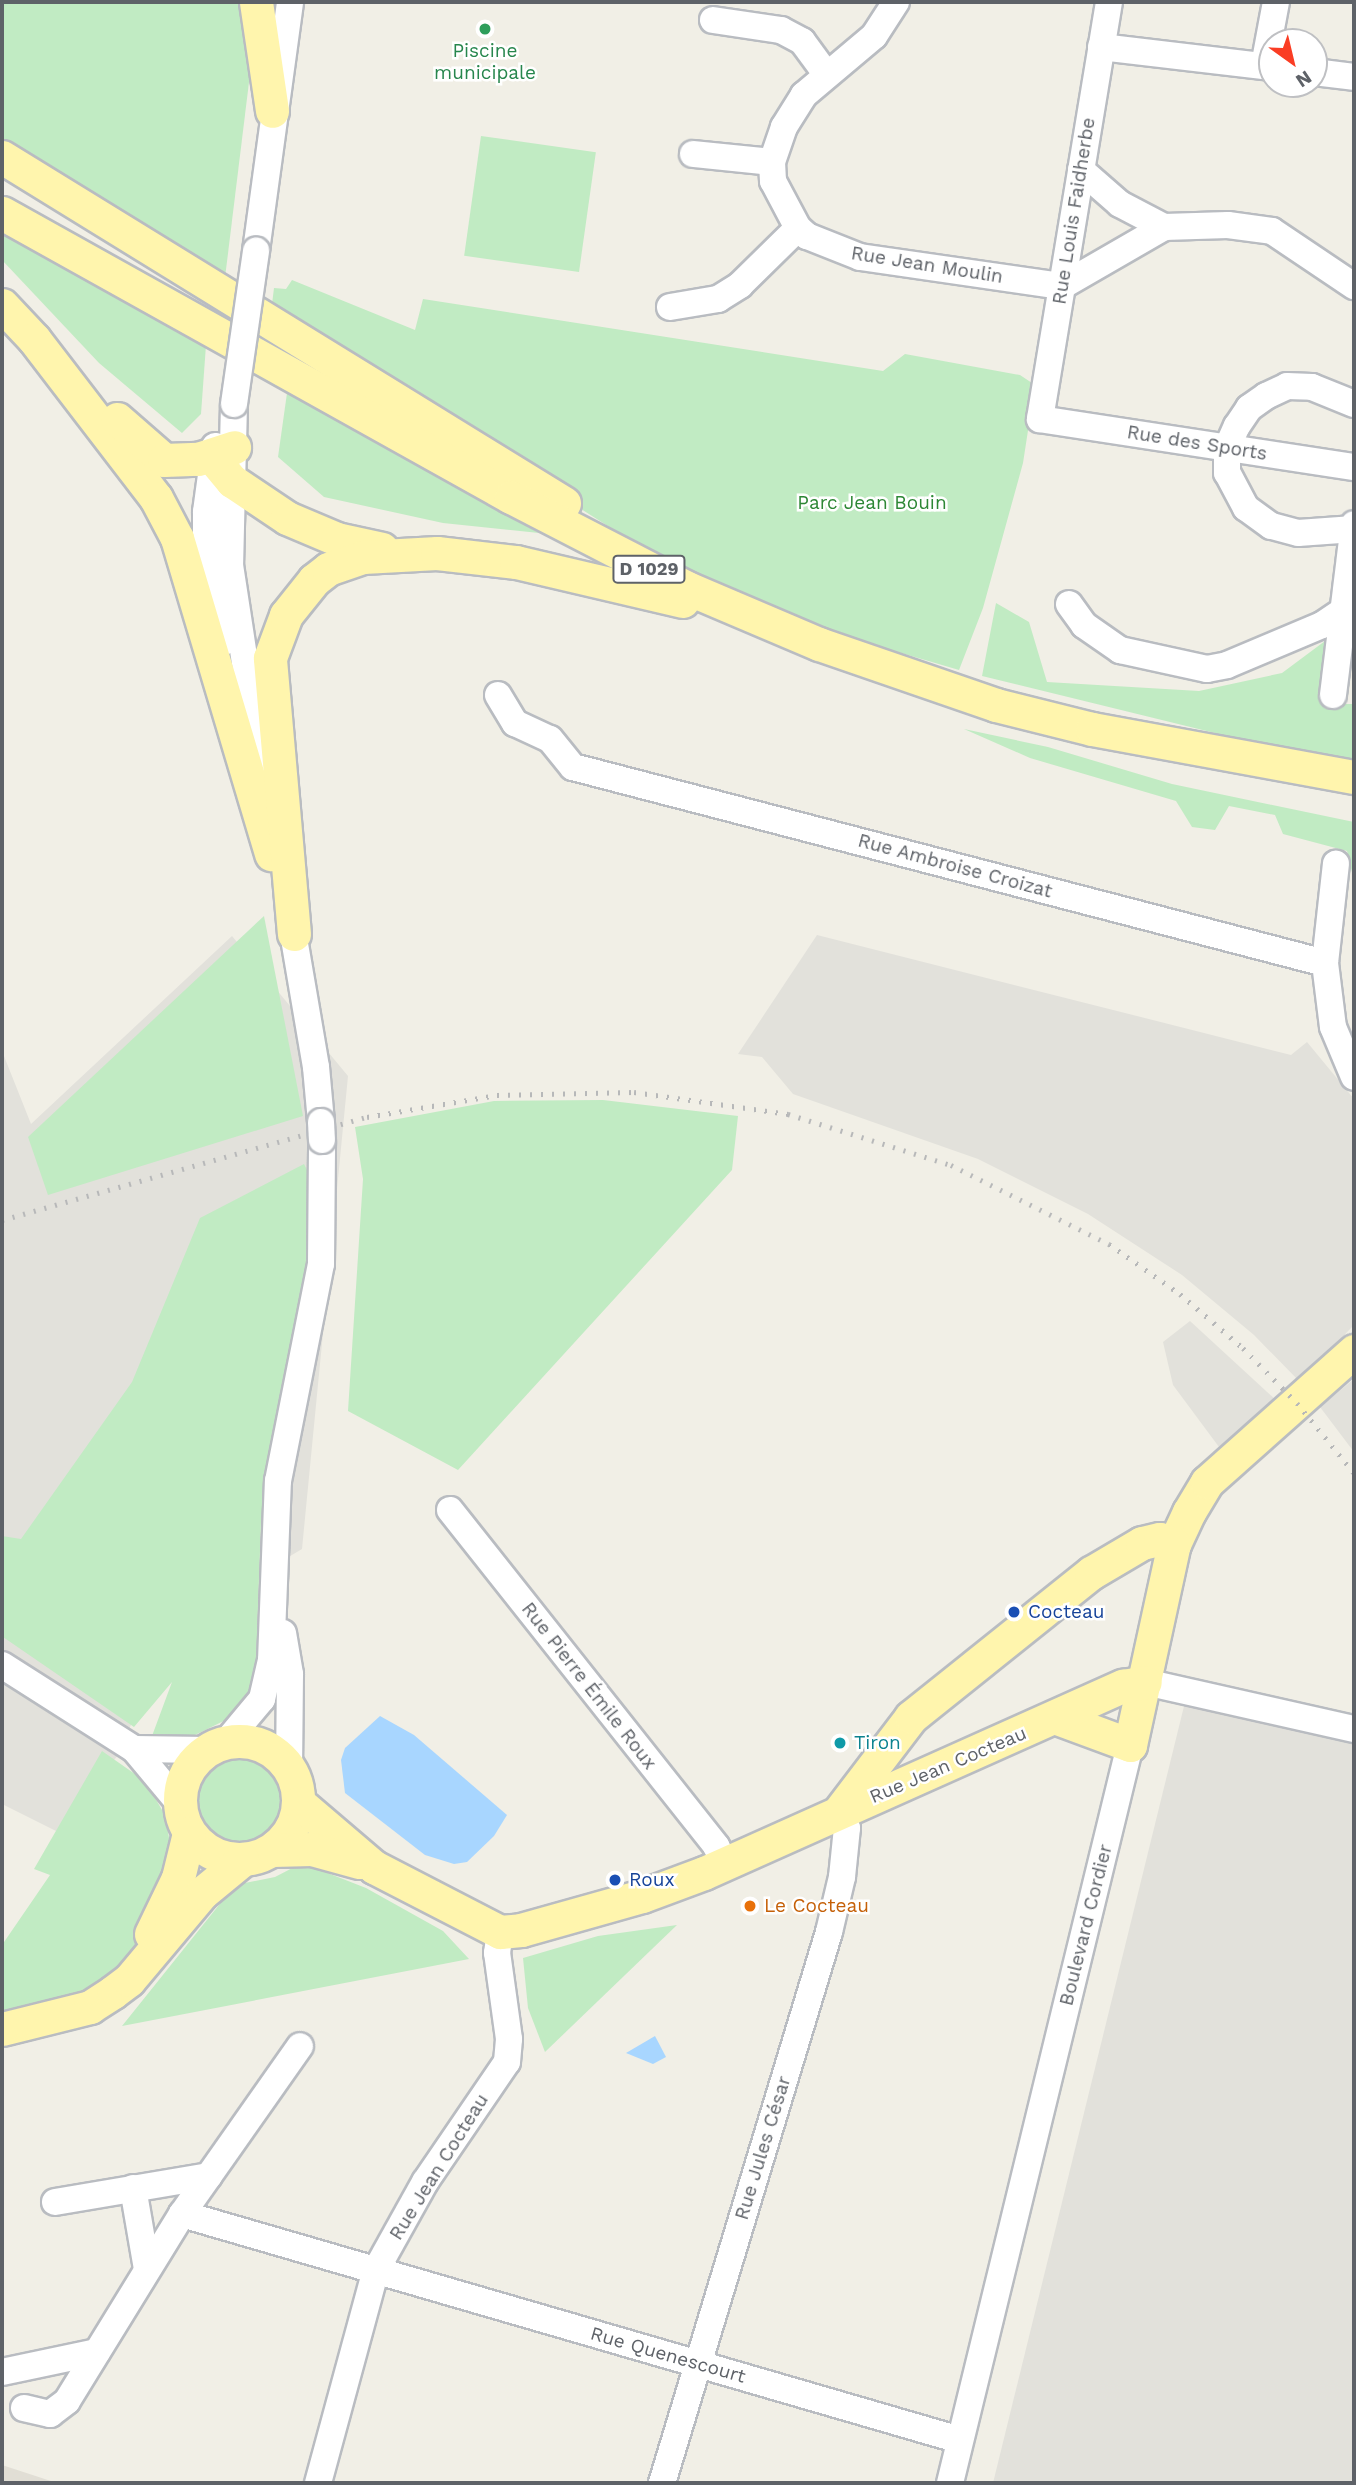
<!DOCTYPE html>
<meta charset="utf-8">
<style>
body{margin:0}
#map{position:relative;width:1356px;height:2485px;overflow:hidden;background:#f1efe6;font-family:"Work Sans",sans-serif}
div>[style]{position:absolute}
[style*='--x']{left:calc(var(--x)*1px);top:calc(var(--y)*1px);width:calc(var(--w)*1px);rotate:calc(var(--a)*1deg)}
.industrial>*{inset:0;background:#e2e1db}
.education>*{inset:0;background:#e1ded5}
.green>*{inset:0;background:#c1ebc3;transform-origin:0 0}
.round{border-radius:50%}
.water>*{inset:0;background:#a8d6ff}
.roads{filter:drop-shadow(2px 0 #b9bcc1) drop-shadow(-2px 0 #b9bcc1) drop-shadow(0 2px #b9bcc1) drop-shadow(0 -2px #b9bcc1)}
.minor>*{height:26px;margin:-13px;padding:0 13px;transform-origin:13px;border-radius:13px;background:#fff}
.major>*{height:33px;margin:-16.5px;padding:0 16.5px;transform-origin:16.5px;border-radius:16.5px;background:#fff5ad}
.major>.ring{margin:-16.5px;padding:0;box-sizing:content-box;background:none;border:33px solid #fff5ad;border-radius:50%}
.rail>*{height:5px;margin-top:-2.5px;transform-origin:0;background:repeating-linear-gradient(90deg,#b7b8b9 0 2px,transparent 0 11px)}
.bridges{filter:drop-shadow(2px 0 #b9bcc1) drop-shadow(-2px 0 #b9bcc1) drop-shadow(0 2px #b9bcc1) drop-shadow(0 -2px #b9bcc1)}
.minor-bridge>*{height:26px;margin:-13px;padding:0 13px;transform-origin:13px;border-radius:13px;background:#fff}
.dots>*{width:19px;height:19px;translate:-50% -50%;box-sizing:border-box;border:4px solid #fff;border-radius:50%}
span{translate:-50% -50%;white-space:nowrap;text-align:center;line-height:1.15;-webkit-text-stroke:5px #fff;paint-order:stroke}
.shield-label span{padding:2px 5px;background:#fff;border:2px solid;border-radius:5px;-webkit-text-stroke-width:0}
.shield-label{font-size:18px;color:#5e6268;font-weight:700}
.leisure-label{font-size:19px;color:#27864d}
.street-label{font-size:19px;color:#5e6268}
.park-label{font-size:19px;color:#2d8735}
.transit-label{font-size:19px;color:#164399}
.left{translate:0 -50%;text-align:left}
.culture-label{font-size:19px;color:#0d838f}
.food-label{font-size:19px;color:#c56008}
.frame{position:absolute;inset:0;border:4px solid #5e6268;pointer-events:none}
.north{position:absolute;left:1258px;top:28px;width:70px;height:70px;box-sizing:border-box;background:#fff;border:2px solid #bfc0c3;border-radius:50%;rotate:146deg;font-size:19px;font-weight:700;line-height:28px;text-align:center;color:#5e6268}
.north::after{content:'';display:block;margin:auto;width:24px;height:32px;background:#fa3d24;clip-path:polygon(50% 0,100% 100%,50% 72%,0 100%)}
</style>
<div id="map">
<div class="industrial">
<div style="clip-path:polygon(817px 935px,1291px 1055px,1307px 1042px,1354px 1099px,1354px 1325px,1299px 1381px,1254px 1335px,1182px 1275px,1088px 1214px,978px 1159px,793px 1094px,762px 1057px,738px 1054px)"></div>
<div style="clip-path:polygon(232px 936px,348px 1076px,302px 1549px,171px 1627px,119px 1754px,56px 1831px,2px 1804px,2px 1051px,31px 1124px)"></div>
<div style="clip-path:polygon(1190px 1321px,1277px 1401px,1219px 1447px,1173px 1385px,1163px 1342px)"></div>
<div style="clip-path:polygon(1354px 1379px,1354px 1452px,1320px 1407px)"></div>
<div style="clip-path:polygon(1187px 1694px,1354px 1734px,1354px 2483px,993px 2483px)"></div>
</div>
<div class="education">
<div style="clip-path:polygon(2px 2465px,57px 2483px,2px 2483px)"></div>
</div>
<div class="green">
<div style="clip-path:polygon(2px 2px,247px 2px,250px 74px,224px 286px,2px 151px)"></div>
<div style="left:481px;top:136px;width:116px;height:121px;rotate:8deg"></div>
<div style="clip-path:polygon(2px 232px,206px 345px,201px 414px,182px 433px,99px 363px,2px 260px)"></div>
<div style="clip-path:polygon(292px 280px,415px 330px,423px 299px,883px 371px,905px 354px,1020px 375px,1035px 385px,1023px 463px,983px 608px,959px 670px,847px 637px,731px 590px,633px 542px,271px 312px,274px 288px,286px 289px)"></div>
<div style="clip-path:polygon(287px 393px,539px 533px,443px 523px,324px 497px,278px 457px)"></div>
<div style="clip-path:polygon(996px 603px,1029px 622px,1047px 682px,1199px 691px,1282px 673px,1325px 641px,1332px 704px,1354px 704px,1354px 767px,982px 676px)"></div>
<div style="clip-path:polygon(964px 729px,1048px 747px,1172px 784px,1354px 822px,1354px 881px,1347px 851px,1283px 834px,1275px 815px,1229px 806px,1215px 830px,1192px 827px,1176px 801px,1030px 758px)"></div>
<div style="clip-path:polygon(264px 916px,303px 1116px,48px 1195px,28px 1137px)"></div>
<div style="clip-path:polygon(603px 1100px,738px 1116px,732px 1170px,458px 1470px,348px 1411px,363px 1179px,355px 1127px,494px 1101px)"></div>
<div style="clip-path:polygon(304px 1164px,316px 1188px,296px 1349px,261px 1522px,255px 1693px,238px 1714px,195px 1735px,152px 1736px,172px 1682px,134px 1727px,3px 1637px,2px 1536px,21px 1539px,132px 1382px,200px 1218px)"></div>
<div style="clip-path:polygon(102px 1751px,145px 1781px,165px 1815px,175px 1872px,134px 1952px,106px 1986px,2px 2013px,2px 1945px,50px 1875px,34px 1869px)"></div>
<div class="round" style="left:197px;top:1756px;width:86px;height:86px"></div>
<div style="clip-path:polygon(302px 1863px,366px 1888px,443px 1931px,469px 1959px,122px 2026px,235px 1885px,275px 1877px)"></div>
<div style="clip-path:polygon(677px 1925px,545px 2052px,528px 2008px,523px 1958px,598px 1936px)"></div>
</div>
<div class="water">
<div style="clip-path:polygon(380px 1716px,414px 1735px,507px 1815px,494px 1836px,467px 1862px,454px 1864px,425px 1855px,345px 1793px,341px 1760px,345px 1748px)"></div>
<div style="clip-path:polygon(655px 2036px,666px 2057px,653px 2064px,626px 2053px)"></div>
</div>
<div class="roads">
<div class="minor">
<div style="--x:896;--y:2;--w:40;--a:122.9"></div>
<div style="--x:874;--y:36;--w:92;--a:139.9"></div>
<div style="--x:804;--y:95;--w:38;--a:122"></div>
<div style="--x:784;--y:127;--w:37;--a:109"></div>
<div style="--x:772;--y:162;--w:19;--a:87"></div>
<div style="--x:773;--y:181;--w:53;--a:62"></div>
<div style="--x:798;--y:228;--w:12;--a:42"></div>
<div style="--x:807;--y:236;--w:57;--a:21.6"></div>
<div style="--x:860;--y:257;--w:204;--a:8.2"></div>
<div style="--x:1062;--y:286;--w:118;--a:-30"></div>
<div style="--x:1164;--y:227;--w:64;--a:-1.8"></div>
<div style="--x:1228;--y:225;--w:44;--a:7.8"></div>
<div style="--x:1272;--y:231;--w:99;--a:33.9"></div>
<div style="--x:1109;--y:2;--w:423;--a:99.4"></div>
<div style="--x:1040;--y:419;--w:318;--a:8.7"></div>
<div style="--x:713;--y:20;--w:69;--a:8.4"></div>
<div style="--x:781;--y:30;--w:24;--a:28"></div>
<div style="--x:802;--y:41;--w:42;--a:53.7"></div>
<div style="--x:1101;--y:47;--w:172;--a:6.7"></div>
<div style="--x:1264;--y:66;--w:65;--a:-79.4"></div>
<div style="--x:1314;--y:72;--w:40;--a:7.1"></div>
<div style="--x:693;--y:154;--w:79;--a:5.8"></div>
<div style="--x:1081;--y:170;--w:52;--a:41.1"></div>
<div style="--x:1120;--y:204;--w:50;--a:27.6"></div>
<div style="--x:256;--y:251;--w:251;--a:-82.2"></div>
<div style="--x:670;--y:307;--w:49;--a:-9.5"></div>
<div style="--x:718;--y:299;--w:26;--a:-32"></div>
<div style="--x:740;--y:285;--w:81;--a:-44.5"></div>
<div style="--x:234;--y:404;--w:161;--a:91.4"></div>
<div style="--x:230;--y:565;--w:226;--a:81.3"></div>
<div style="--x:215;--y:446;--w:67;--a:97.8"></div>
<div style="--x:206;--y:512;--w:42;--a:90"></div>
<div style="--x:206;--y:554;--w:90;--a:79.1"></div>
<div style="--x:1354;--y:529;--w:56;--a:175.9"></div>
<div style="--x:1298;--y:533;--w:28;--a:-165"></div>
<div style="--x:1271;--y:526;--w:31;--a:-144"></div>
<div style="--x:1246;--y:508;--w:40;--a:-118"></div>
<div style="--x:1227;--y:473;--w:25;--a:-90"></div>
<div style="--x:1227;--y:448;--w:24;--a:-66"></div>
<div style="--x:1237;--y:426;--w:22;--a:-56"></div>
<div style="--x:1249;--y:408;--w:21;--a:-35"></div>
<div style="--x:1266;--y:396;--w:23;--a:-25"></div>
<div style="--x:1287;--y:386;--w:25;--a:2"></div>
<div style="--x:1312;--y:387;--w:45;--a:22"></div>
<div style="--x:1069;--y:604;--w:26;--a:54"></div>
<div style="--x:1084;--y:625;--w:44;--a:34.8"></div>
<div style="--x:1120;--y:650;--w:89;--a:12.3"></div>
<div style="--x:1207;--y:669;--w:20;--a:-11"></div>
<div style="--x:1227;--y:665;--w:103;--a:-22.8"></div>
<div style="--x:1322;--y:625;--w:25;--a:-34"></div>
<div style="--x:498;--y:695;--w:33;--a:59"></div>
<div style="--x:515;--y:723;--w:38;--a:25"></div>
<div style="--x:550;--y:739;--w:36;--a:51"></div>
<div style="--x:573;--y:767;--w:777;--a:14.61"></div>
<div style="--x:1325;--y:963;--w:64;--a:82.9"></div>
<div style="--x:1333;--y:1027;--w:54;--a:67.2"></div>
<div style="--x:1333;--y:695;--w:172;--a:-83"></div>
<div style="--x:290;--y:915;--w:154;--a:80.3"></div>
<div style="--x:316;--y:1067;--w:55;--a:84.8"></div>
<div style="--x:1325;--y:963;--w:100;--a:-83.7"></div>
<div style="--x:450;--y:1510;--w:429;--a:51.6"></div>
<div style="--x:716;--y:1846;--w:20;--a:63"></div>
<div style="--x:283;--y:1633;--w:42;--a:80.3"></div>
<div style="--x:290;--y:1674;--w:94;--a:90.6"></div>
<div style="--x:2;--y:1665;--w:156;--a:32.5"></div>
<div style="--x:134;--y:1749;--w:70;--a:50.2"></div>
<div style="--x:1145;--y:1682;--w:214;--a:12.7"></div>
<div style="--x:226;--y:1742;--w:56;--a:-50.1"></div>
<div style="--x:262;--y:1699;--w:39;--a:-77"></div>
<div style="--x:271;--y:1661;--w:180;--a:-87.8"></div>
<div style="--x:278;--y:1481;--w:221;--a:-78.8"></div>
<div style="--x:321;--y:1264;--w:124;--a:-89.5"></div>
<div style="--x:134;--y:1749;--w:73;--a:0.8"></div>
<div style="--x:133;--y:2188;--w:82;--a:80.2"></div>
<div style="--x:55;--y:2202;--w:156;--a:-9.6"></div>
<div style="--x:182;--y:2214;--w:810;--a:16.2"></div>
<div style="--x:2;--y:2372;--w:97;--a:-11.9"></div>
<div style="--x:24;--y:2408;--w:27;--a:13"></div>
<div style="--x:50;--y:2414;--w:21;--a:-37"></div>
<div style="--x:67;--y:2401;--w:220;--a:-58.4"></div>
<div style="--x:182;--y:2214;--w:205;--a:-54.9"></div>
<div style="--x:318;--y:2483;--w:221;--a:-74.8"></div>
<div style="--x:376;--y:2270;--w:101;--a:-60.9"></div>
<div style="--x:425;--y:2182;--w:145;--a:-55.7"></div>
<div style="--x:507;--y:2062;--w:23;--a:-85"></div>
<div style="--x:509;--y:2039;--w:87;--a:-97.9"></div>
<div style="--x:497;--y:1953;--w:21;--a:-82"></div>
<div style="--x:662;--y:2483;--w:576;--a:-73.14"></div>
<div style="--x:829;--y:1932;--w:57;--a:-76.7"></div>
<div style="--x:842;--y:1877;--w:49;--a:-84.2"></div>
<div style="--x:847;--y:1828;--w:19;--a:-115"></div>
<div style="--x:950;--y:2483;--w:760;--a:-76.29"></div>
</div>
<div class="major">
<div style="--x:256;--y:2;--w:110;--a:81.6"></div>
<div style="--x:2;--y:157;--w:660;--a:31.62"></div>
<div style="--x:2;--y:213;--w:583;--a:29.16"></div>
<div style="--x:511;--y:497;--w:198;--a:27.3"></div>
<div style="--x:687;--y:588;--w:143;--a:23"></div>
<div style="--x:819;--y:644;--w:187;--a:19"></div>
<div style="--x:996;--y:705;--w:99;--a:14"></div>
<div style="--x:1092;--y:729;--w:266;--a:10.4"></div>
<div style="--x:2;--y:305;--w:47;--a:46.7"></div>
<div style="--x:34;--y:339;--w:200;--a:52.5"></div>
<div style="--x:156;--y:498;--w:45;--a:62.3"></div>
<div style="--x:177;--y:538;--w:330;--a:73.4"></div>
<div style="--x:117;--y:419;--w:62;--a:41.1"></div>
<div style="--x:164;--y:460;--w:34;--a:-2"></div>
<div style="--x:198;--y:459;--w:38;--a:-18"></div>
<div style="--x:211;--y:456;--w:33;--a:50"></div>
<div style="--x:232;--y:481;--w:66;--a:33.9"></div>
<div style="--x:287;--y:518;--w:54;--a:22.8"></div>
<div style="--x:337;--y:539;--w:46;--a:12.5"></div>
<div style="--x:294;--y:934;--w:277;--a:-95"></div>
<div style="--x:270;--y:658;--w:46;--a:-69.6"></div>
<div style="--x:286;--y:615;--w:45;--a:-51.3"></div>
<div style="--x:314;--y:580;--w:18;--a:-38"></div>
<div style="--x:328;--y:569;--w:37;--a:-19"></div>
<div style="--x:363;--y:557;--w:74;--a:-3.1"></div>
<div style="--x:437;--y:553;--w:80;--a:6.5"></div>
<div style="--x:516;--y:562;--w:171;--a:13.2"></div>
<div style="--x:1057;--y:1718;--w:78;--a:20.3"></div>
<div style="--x:1130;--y:1745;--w:206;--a:-77.7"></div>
<div style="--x:1174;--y:1544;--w:35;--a:-65"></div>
<div style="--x:1189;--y:1512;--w:35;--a:-59"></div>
<div style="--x:1207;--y:1482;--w:197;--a:-41.7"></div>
<div class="ring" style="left:180px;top:1741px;width:85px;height:85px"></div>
<div style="--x:299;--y:1803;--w:99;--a:40.5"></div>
<div style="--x:374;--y:1867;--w:142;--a:27.3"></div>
<div style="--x:500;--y:1932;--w:21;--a:-5"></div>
<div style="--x:521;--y:1930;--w:126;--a:-15.7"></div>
<div style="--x:642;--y:1896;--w:66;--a:-20.4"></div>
<div style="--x:704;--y:1873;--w:459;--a:-24.1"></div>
<div style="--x:1123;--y:1686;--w:22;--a:-10"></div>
<div style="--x:841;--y:1809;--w:116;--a:-52.7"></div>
<div style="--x:911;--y:1717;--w:231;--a:-38.7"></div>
<div style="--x:1091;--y:1573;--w:59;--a:-30.5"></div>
<div style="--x:1142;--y:1543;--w:18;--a:-13"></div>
<div style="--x:1160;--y:1539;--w:15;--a:20"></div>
<div style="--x:272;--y:1850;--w:40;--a:-1.4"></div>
<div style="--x:312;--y:1849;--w:49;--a:15.5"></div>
<div style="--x:151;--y:1934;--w:62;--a:-64.3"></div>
<div style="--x:178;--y:1878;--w:46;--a:-76.3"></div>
<div style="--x:2;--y:2029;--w:91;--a:-14"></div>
<div style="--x:90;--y:2007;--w:27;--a:-33"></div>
<div style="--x:113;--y:1992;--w:20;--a:-37"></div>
<div style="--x:129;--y:1980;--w:114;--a:-50"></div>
<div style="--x:202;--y:1893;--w:52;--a:-39.5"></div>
</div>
</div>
<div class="rail">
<div style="--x:2;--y:1220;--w:379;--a:-15.8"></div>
<div style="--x:367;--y:1117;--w:132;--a:-9.6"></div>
<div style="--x:497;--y:1095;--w:137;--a:-1.3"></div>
<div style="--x:634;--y:1092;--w:156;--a:8.1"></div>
<div style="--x:788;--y:1114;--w:171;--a:17.4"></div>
<div style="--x:951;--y:1165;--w:177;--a:26.6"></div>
<div style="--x:1109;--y:1244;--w:87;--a:35.2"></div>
<div style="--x:1180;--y:1294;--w:83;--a:40.6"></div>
<div style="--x:1243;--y:1348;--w:77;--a:45.5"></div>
<div style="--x:1297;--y:1403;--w:90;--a:50.8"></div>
</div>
<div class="bridges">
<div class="minor-bridge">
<div style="--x:234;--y:404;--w:155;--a:-81.8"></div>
<div style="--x:321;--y:1122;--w:18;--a:87"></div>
</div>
</div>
<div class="dots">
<div style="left:485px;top:29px;background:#2e9e5b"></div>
<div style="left:1014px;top:1612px;background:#1a4fb4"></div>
<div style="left:840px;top:1743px;background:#0f9aa8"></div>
<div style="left:615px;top:1880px;background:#1a4fb4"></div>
<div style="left:750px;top:1906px;background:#e8710a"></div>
</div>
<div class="shield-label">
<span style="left:649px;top:569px">D 1029</span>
</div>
<div class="leisure-label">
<span style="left:485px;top:62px">Piscine<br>municipale</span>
</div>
<div class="street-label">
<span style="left:1074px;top:211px;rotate:-81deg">Rue Louis Faidherbe</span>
<span style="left:927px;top:265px;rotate:9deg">Rue Jean Moulin</span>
<span style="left:1197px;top:443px;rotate:9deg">Rue des Sports</span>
<span style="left:955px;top:866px;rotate:15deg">Rue Ambroise Croizat</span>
<span style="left:589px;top:1686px;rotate:52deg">Rue Pierre Émile Roux</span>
<span style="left:948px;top:1765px;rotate:-23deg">Rue Jean Cocteau</span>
<span style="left:1086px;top:1925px;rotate:-76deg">Boulevard Cordier</span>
<span style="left:763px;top:2148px;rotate:-73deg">Rue Jules César</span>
<span style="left:439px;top:2167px;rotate:-58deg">Rue Jean Cocteau</span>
<span style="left:668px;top:2355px;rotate:16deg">Rue Quenescourt</span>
</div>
<div class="park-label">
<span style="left:872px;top:503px">Parc Jean Bouin</span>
</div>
<div class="transit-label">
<span class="left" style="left:1028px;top:1612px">Cocteau</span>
<span class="left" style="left:629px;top:1880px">Roux</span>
</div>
<div class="culture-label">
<span class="left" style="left:854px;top:1743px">Tiron</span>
</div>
<div class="food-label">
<span class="left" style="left:764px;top:1906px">Le Cocteau</span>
</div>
<div class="frame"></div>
<div class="north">N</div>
</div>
